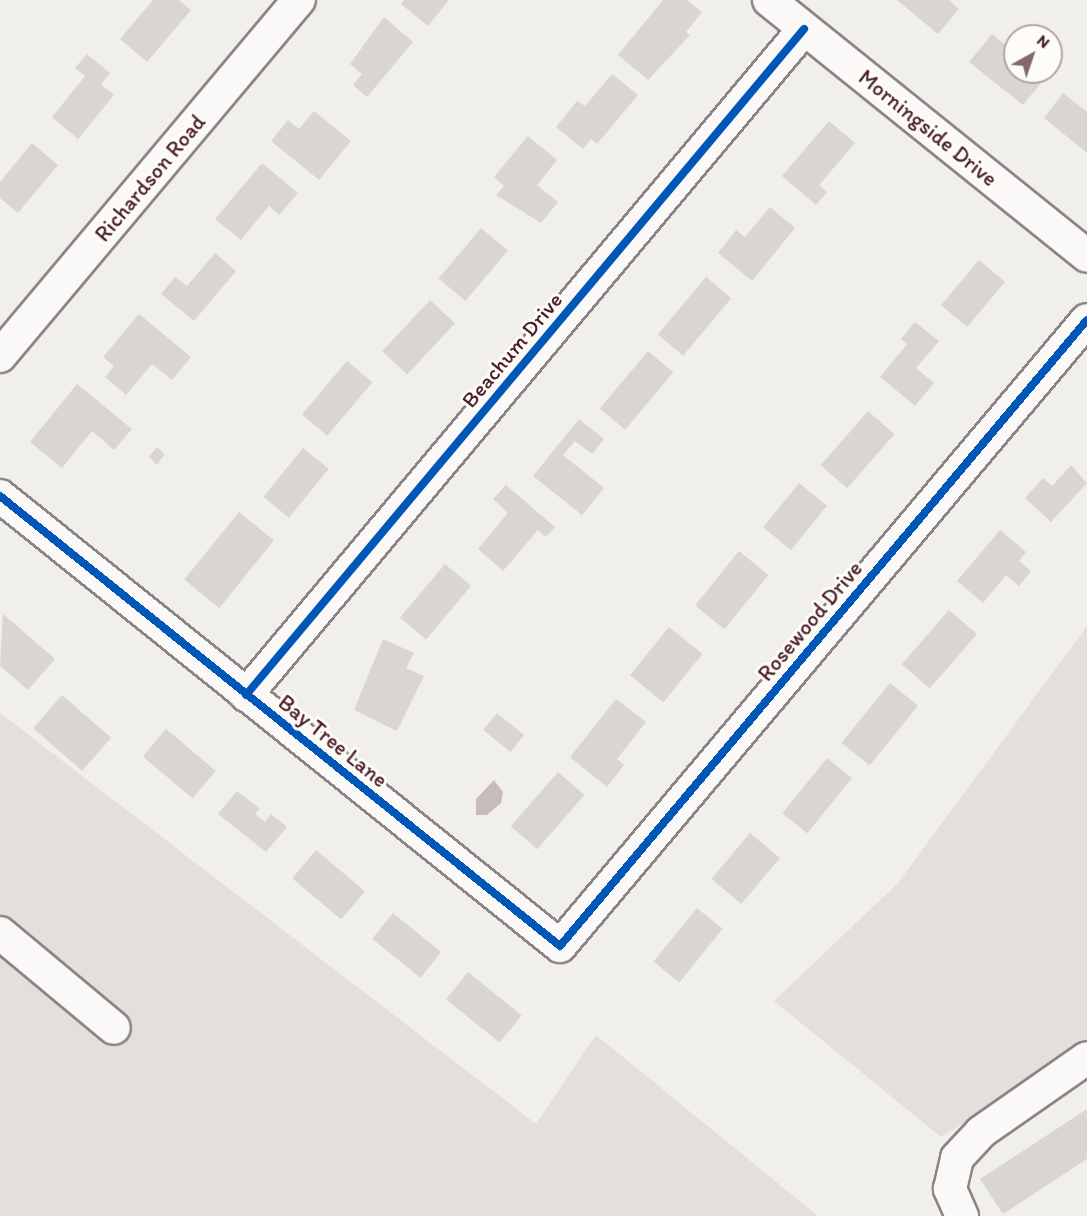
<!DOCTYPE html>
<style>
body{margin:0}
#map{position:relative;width:1087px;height:1216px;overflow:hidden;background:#f1efec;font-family:Itim,sans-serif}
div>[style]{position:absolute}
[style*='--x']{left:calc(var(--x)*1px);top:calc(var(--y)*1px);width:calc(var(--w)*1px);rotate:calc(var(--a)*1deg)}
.green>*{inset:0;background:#e4dedc}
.water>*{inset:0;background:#c8bbbb}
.building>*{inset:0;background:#d8d5d3;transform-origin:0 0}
.roads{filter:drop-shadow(2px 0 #8d8485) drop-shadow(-2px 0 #8d8485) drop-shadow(0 2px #8d8485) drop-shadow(0 -2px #8d8485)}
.minor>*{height:32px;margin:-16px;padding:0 16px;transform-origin:16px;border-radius:16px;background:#faf9f7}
.cycleway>*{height:8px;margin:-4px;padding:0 4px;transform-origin:4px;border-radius:4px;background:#0057b8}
span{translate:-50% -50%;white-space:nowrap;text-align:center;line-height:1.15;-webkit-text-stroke:6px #fdfcf7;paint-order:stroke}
.street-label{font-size:22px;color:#4a1f2b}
.north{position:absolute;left:1003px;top:24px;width:60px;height:60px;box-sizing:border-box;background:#fdfcf7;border:2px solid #b5a4a5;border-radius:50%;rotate:40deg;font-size:16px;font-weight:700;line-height:24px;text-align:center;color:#4a1f2b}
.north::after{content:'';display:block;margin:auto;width:21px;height:27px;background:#84686f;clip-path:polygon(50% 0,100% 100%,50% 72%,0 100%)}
</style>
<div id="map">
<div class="green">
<div style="clip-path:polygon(1087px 626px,1087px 1046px,941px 1137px,774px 1001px,898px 883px)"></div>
<div style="clip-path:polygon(0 713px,536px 1124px,596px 1035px,818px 1216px,0 1216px)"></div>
</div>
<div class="water">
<div style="clip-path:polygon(494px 780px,503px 792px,501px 803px,487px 815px,476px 815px,476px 799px)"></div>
</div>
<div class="building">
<div style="clip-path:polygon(153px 0,179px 0,191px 10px,147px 62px,120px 39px)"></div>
<div style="clip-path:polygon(404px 0,449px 0,428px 26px,401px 4px)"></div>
<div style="clip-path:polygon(663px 0,687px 0,702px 12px,686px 32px,690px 35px,648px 80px,618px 55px)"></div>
<div style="clip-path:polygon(897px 0,949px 0,959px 9px,938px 34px)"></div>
<div style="clip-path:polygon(384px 17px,413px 42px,367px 97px,353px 85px,362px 74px,350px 64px)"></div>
<div style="clip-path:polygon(992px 34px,1015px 53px,1015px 72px,1050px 72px,1023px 105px,969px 62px)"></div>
<div style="clip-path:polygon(87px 54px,110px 73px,101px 84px,114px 95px,78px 139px,52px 117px,85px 76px,75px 68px)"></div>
<div style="clip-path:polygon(612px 74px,638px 95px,597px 144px,591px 139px,583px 149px,556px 127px,577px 101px,585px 106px)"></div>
<div style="clip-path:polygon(1063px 93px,1087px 112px,1087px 153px,1044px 118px)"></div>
<div style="clip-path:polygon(314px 111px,351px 141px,319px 180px,271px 141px,288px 120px,299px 129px)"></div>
<div style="clip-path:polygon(829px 121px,855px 143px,819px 185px,827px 192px,816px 205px,782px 176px)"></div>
<div style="clip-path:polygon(528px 136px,557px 160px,537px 185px,558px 202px,541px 223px,496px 195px,504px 186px,494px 177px)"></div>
<div style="clip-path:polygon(32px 143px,58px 165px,18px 213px,0 198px,0 182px)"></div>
<div style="clip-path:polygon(262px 163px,298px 193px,279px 215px,269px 206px,241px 240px,215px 219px)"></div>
<div style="clip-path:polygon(770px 207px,795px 228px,752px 281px,718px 253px,736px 230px,745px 237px)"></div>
<div style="left:481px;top:228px;width:35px;height:66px;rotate:40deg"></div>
<div style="clip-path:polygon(215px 253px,236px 271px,194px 321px,161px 294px,175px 277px,187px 286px)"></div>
<div style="left:979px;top:260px;width:34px;height:59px;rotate:40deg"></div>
<div style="left:706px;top:277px;width:33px;height:75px;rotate:40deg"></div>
<div style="left:430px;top:300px;width:34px;height:70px;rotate:43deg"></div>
<div style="clip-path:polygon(139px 314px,191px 357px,172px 380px,152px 364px,126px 395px,105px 377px,114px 366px,103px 357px)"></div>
<div style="clip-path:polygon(915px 322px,939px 341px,916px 368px,934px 383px,915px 406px,880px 377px,907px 344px,901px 339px)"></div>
<div style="left:648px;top:351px;width:33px;height:75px;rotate:40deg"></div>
<div style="left:347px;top:361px;width:33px;height:70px;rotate:40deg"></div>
<div style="clip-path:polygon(77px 384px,132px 429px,114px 450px,92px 431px,62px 468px,30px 442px)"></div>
<div style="left:868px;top:411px;width:35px;height:72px;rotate:41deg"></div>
<div style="clip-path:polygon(579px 419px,604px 439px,592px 454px,575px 441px,563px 455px,604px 488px,582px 515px,533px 476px)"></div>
<div style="clip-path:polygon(157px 447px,165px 454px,157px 465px,149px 457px)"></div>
<div style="left:303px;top:448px;width:33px;height:63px;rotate:39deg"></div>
<div style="clip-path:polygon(1071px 465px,1087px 483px,1051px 522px,1025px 498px,1043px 478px,1052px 486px)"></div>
<div style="left:799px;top:483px;width:36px;height:57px;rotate:39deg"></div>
<div style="clip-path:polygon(506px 485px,555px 527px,546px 537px,538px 530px,503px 571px,478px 549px,508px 513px,493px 499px)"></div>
<div style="left:239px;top:512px;width:45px;height:87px;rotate:39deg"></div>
<div style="clip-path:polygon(1000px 530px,1026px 552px,1019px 561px,1031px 571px,1019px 586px,1006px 575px,983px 603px,957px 581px)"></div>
<div style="left:739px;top:551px;width:38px;height:70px;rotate:39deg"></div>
<div style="left:445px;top:564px;width:34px;height:70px;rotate:40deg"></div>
<div style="left:949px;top:610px;width:37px;height:72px;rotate:41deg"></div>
<div style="clip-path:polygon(3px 614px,55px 659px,28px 690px,0 666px)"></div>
<div style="left:669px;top:627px;width:43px;height:62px;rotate:39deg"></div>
<div style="clip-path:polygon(383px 639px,414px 653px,406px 668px,424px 676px,397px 731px,354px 710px)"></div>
<div style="left:890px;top:683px;width:36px;height:77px;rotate:39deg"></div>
<div style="left:62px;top:695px;width:65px;height:44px;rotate:41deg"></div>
<div style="clip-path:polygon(616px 699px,646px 722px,617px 759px,624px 765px,607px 787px,570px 757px)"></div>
<div style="left:497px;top:713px;width:35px;height:22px;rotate:39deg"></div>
<div style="left:166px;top:729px;width:65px;height:36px;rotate:40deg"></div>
<div style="left:827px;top:758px;width:32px;height:71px;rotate:39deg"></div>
<div style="left:558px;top:772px;width:35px;height:72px;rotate:41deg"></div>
<div style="clip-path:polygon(237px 791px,260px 809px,255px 814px,265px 822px,271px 814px,287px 827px,266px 852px,218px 814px)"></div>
<div style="left:750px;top:833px;width:39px;height:60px;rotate:40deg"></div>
<div style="left:316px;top:850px;width:64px;height:37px;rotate:40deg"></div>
<div style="left:697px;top:908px;width:33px;height:69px;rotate:39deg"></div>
<div style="left:393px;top:913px;width:62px;height:33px;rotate:39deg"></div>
<div style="left:468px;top:972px;width:69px;height:35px;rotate:39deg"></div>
<div style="clip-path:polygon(1087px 1109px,1087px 1159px,1003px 1214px,980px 1179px)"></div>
</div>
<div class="roads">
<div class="minor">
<div style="--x:769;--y:0;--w:408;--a:38.8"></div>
<div style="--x:0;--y:356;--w:465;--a:-50"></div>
<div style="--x:0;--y:496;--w:718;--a:38.78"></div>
<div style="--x:560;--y:946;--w:818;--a:-49.91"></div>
<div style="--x:246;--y:695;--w:869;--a:-50.04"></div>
<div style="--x:0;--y:933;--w:148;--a:39.8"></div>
<div style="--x:962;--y:1216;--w:30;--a:-114"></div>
<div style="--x:950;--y:1189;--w:32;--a:-77"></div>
<div style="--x:957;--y:1158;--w:35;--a:-47"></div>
<div style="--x:981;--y:1132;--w:129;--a:-34.9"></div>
</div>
</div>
<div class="cycleway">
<div style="--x:0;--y:496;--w:718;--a:38.78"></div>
<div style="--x:560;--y:946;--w:818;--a:-49.91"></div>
<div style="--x:246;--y:695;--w:869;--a:-50.04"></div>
</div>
<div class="street-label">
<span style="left:928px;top:128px;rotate:39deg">Morningside Drive</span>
<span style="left:150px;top:178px;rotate:-50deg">Richardson Road</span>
<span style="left:512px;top:350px;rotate:-50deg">Beachum Drive</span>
<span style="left:810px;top:621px;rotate:-50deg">Rosewood Drive</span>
<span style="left:333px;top:741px;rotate:39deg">Bay Tree Lane</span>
</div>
<div class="north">N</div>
</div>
